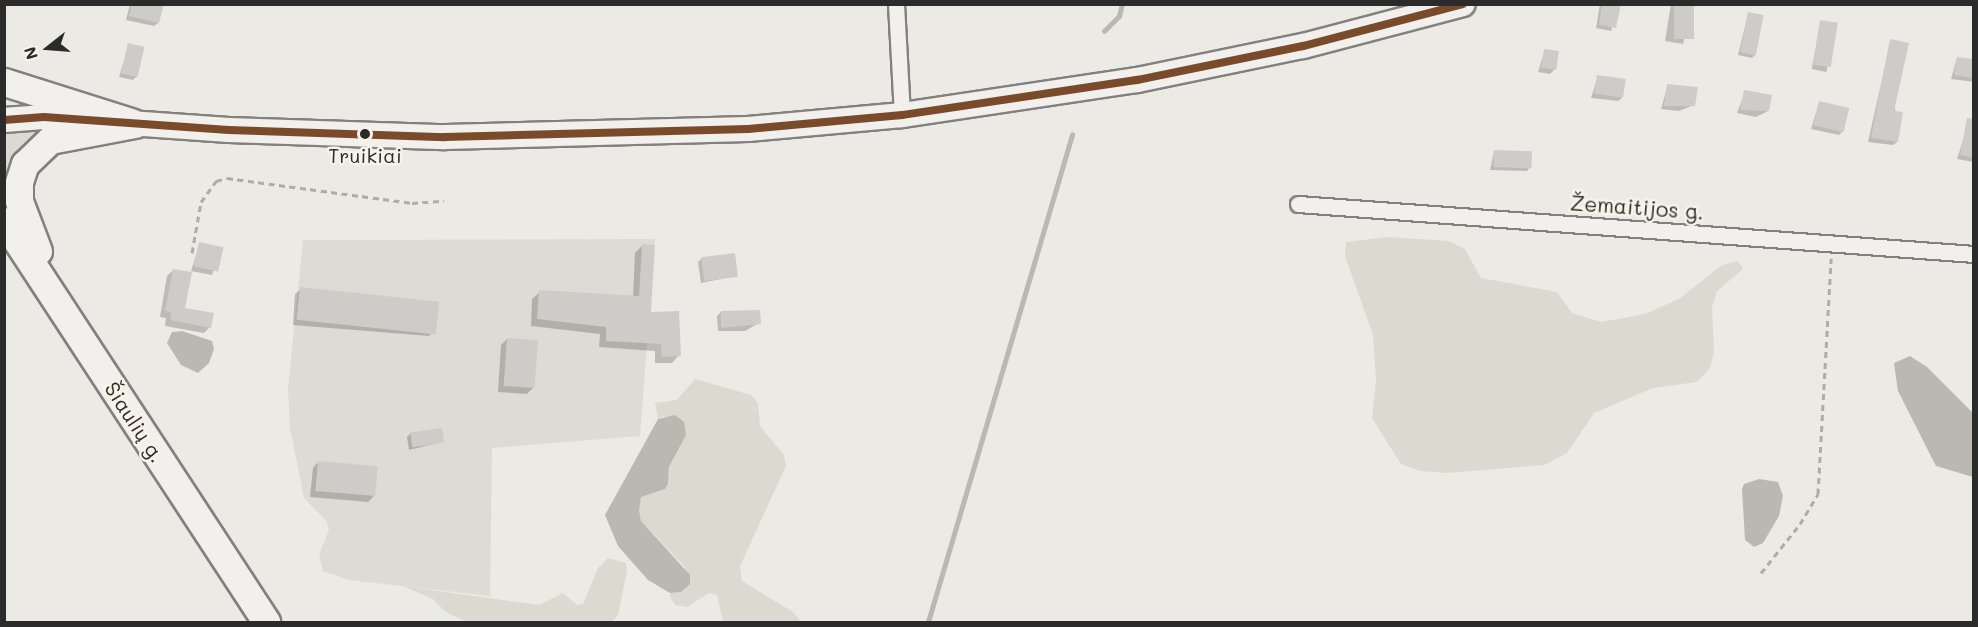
<!DOCTYPE html>
<meta charset="utf-8">
<style>
body{margin:0}
#map{position:relative;width:1978px;height:627px;overflow:hidden;background:#eceae4;font-family:Mali,sans-serif}
div>[style]{position:absolute}
[style*='--x']{left:calc(var(--x)*1px);top:calc(var(--y)*1px);width:calc(var(--w)*1px);rotate:calc(var(--a)*1deg)}
.built>*{inset:0;background:#dddbd3}
.green>*{inset:0;background:#dcd9d1}
.water>*{inset:0;background:#bab8b0}
.shadow>*{inset:0;background:#0003;transform-origin:0 0}
.stream>*{height:4.5px;margin:-2.25px;padding:0 2.25px;transform-origin:2.25px;border-radius:2.25px;background:#bab8b0}
.building>*{inset:0;background:#ceccc8;transform-origin:0 0}
.path>*{height:3px;margin-top:-1.5px;transform-origin:0;background:repeating-linear-gradient(90deg,#adaca9 0 6px,transparent 0 10.5px)}
.roads{filter:drop-shadow(2px 0 #82817e) drop-shadow(-2px 0 #82817e) drop-shadow(0 2px #82817e) drop-shadow(0 -2px #82817e)}
.street>*{height:15px;margin:-7.5px;padding:0 7.5px;transform-origin:7.5px;border-radius:7.5px;background:#f1f0ec}
.primary>*{height:24px;margin:-12px;padding:0 12px;transform-origin:12px;border-radius:12px;background:#f1f0ec}
.highway>*{height:27px;margin:-13.5px;padding:0 13.5px;transform-origin:13.5px;border-radius:13.5px;background:#f1f0ec}
.bus-1>*{height:8px;margin:-4px;padding:0 4px;transform-origin:4px;border-radius:4px;background:#7a4b2a}
.dots>*{width:16px;height:16px;translate:-50% -50%;box-sizing:border-box;border:3px solid #f7f3e8;border-radius:50%}
span{translate:-50% -50%;white-space:nowrap;text-align:center;line-height:1.15;-webkit-text-stroke:5px #f7f3e8;paint-order:stroke}
.bus-label{font-size:20px;color:#2b2b2b}
.street-label{font-size:21px;color:#2b2b2b}
.frame{position:absolute;inset:0;border:6px solid #2b2b2b;pointer-events:none}
.north{position:absolute;left:18px;top:18px;width:60px;height:60px;-webkit-text-stroke:4px #f7f3e8;paint-order:stroke;rotate:253deg;font-size:16px;font-weight:700;line-height:24px;text-align:center;color:#2b2b2b}
.north::after{content:'';display:block;margin:auto;width:21px;height:27px;background:#2b2b2b;clip-path:polygon(50% 0,100% 100%,50% 72%,0 100%)}
</style>
<div id="map">
<div class="built">
<div style="clip-path:polygon(655px 239px,640px 436px,492px 448px,490px 596px,349px 580px,323px 571px,319px 555px,329px 529px,326px 520px,304px 498px,290px 428px,288px 388px,303px 240px)"></div>
</div>
<div class="green">
<div style="clip-path:polygon(4px 131px,47px 131px,11px 205px,5px 194px)"></div>
<div style="clip-path:polygon(1387px 237px,1449px 241px,1465px 249px,1481px 278px,1557px 292px,1572px 313px,1601px 322px,1645px 314px,1679px 299px,1722px 265px,1738px 261px,1743px 269px,1717px 291px,1712px 307px,1714px 352px,1710px 368px,1697px 382px,1653px 388px,1594px 413px,1567px 453px,1544px 465px,1446px 473px,1420px 471px,1401px 464px,1372px 418px,1376px 381px,1373px 335px,1345px 256px,1346px 242px)"></div>
<div style="clip-path:polygon(695px 379px,751px 395px,758px 403px,760px 426px,784px 455px,786px 466px,740px 566px,742px 581px,793px 612px,801px 622px,723px 622px,717px 595px,709px 593px,687px 607px,675px 605px,671px 599px,670px 593px,681px 592px,685px 567px,641px 521px,639px 510px,640px 497px,665px 489px,668px 484px,669px 467px,686px 435px,664px 416px,658px 419px,655px 403px,677px 400px)"></div>
<div style="clip-path:polygon(608px 558px,626px 563px,627px 571px,618px 615px,611px 622px,467px 622px,446px 612px,433px 599px,403px 586px,539px 605px,563px 593px,577px 605px,583px 604px,598px 568px)"></div>
</div>
<div class="water">
<div style="clip-path:polygon(182px 331px,212px 341px,214px 349px,209px 363px,198px 373px,181px 365px,167px 343px,172px 332px)"></div>
<div style="clip-path:polygon(1910px 356px,1927px 367px,1973px 413px,1973px 477px,1936px 466px,1898px 391px,1894px 363px)"></div>
<div style="clip-path:polygon(675px 415px,684px 422px,686px 435px,669px 467px,668px 484px,665px 489px,641px 497px,639px 510px,641px 521px,690px 575px,690px 584px,681px 592px,670px 593px,648px 580px,618px 546px,605px 515px,658px 419px)"></div>
<div style="clip-path:polygon(1759px 479px,1778px 482px,1783px 496px,1779px 516px,1763px 543px,1754px 547px,1745px 540px,1742px 489px,1744px 484px)"></div>
</div>
<div class="shadow">
<div style="clip-path:polygon(130px 4px,162px 4px,158px 23px,154px 26px,126px 20px)"></div>
<div style="clip-path:polygon(1600px 4px,1619px 4px,1611px 31px,1596px 28px)"></div>
<div style="clip-path:polygon(1671px 4px,1692px 4px,1683px 44px,1665px 41px)"></div>
<div style="clip-path:polygon(1748px 14px,1756px 54px,1752px 58px,1738px 55px)"></div>
<div style="left:1821px;top:21px;width:15px;height:49px;rotate:11deg"></div>
<div style="clip-path:polygon(1891px 40px,1897px 142px,1893px 145px,1868px 142px)"></div>
<div style="clip-path:polygon(129px 45px,137px 76px,133px 80px,119px 77px)"></div>
<div style="clip-path:polygon(1545px 50px,1554px 70px,1550px 74px,1538px 72px)"></div>
<div style="clip-path:polygon(1957px 58px,1974px 60px,1974px 82px,1951px 79px)"></div>
<div style="clip-path:polygon(1598px 76px,1622px 98px,1618px 101px,1591px 98px)"></div>
<div style="clip-path:polygon(1668px 85px,1694px 105px,1679px 111px,1661px 109px)"></div>
<div style="clip-path:polygon(1745px 92px,1768px 111px,1756px 117px,1737px 113px)"></div>
<div style="clip-path:polygon(1819px 103px,1842px 132px,1839px 135px,1811px 129px)"></div>
<div style="clip-path:polygon(1964px 137px,1974px 138px,1974px 162px,1957px 159px)"></div>
<div style="clip-path:polygon(1494px 152px,1530px 167px,1527px 171px,1490px 170px)"></div>
<div style="clip-path:polygon(200px 243px,221px 248px,212px 275px,191px 271px)"></div>
<div style="clip-path:polygon(643px 245px,649px 314px,679px 355px,672px 363px,655px 363px,655px 351px,599px 347px,600px 334px,531px 326px,532px 299px,540px 292px,633px 298px,635px 253px)"></div>
<div style="clip-path:polygon(702px 258px,736px 276px,701px 283px,698px 262px)"></div>
<div style="clip-path:polygon(173px 270px,183px 309px,210px 327px,204px 333px,165px 326px,166px 318px,160px 317px,167px 276px)"></div>
<div style="clip-path:polygon(301px 289px,435px 330px,429px 336px,293px 325px,295px 294px)"></div>
<div style="clip-path:polygon(721px 312px,759px 323px,745px 331px,718px 331px,717px 316px)"></div>
<div style="clip-path:polygon(507px 339px,533px 388px,527px 394px,498px 392px,501px 345px)"></div>
<div style="clip-path:polygon(411px 433px,442px 442px,409px 450px,407px 437px)"></div>
<div style="clip-path:polygon(318px 462px,374px 496px,368px 502px,310px 497px,313px 468px)"></div>
</div>
<div class="stream">
<div style="--x:1104;--y:31;--w:21;--a:-45"></div>
<div style="--x:1119;--y:16;--w:12;--a:-76"></div>
<div style="--x:928;--y:622;--w:508;--a:-73.53"></div>
</div>
<div class="building">
<div style="clip-path:polygon(132px 4px,164px 4px,159px 23px,129px 16px)"></div>
<div style="clip-path:polygon(1602px 4px,1621px 4px,1616px 28px,1599px 25px)"></div>
<div style="left:1674px;top:4px;width:20px;height:35px"></div>
<div style="left:1748px;top:12px;width:16px;height:41px;rotate:11deg"></div>
<div style="left:1820px;top:20px;width:18px;height:45px;rotate:9deg"></div>
<div style="clip-path:polygon(1890px 39px,1909px 43px,1894px 111px,1903px 112px,1898px 142px,1871px 138px)"></div>
<div style="left:128px;top:43px;width:17px;height:31px;rotate:13deg"></div>
<div style="left:1544px;top:49px;width:15px;height:19px;rotate:8deg"></div>
<div style="clip-path:polygon(1957px 57px,1974px 59px,1974px 78px,1954px 75px)"></div>
<div style="left:1597px;top:75px;width:29px;height:19px;rotate:8deg"></div>
<div style="clip-path:polygon(1667px 84px,1698px 87px,1695px 106px,1664px 106px)"></div>
<div style="clip-path:polygon(1744px 90px,1772px 95px,1769px 111px,1740px 110px)"></div>
<div style="left:1819px;top:101px;width:31px;height:25px;rotate:13deg"></div>
<div style="clip-path:polygon(1967px 118px,1974px 119px,1974px 158px,1960px 155px)"></div>
<div style="left:1494px;top:150px;width:38px;height:17px;rotate:2deg"></div>
<div style="left:199px;top:242px;width:25px;height:25px;rotate:12deg"></div>
<div style="clip-path:polygon(642px 244px,655px 245px,651px 312px,679px 311px,681px 356px,662px 357px,661px 344px,606px 341px,606px 327px,537px 319px,539px 290px,639px 296px)"></div>
<div style="left:735px;top:253px;width:24px;height:34px;rotate:83deg"></div>
<div style="clip-path:polygon(173px 269px,192px 272px,185px 308px,214px 313px,211px 328px,170px 320px,171px 312px,165px 311px)"></div>
<div style="left:300px;top:287px;width:140px;height:33px;rotate:6deg"></div>
<div style="clip-path:polygon(760px 310px,761px 324px,721px 328px,721px 311px)"></div>
<div style="left:507px;top:338px;width:31px;height:48px;rotate:4deg"></div>
<div style="left:442px;top:428px;width:15px;height:32px;rotate:82deg"></div>
<div style="left:318px;top:461px;width:60px;height:30px;rotate:5deg"></div>
</div>
<div class="path">
<div style="--x:192;--y:253;--w:52;--a:-80"></div>
<div style="--x:201;--y:202;--w:26;--a:-54"></div>
<div style="--x:216;--y:181;--w:11;--a:-15"></div>
<div style="--x:227;--y:178;--w:187;--a:7.7"></div>
<div style="--x:412;--y:203;--w:32;--a:-4"></div>
<div style="--x:1761;--y:573;--w:63;--a:-51.5"></div>
<div style="--x:1800;--y:524;--w:35;--a:-59"></div>
<div style="--x:1818;--y:494;--w:236;--a:-86.8"></div>
</div>
<div class="roads">
<div class="street">
<div style="--x:896;--y:4;--w:111;--a:86.9"></div>
<div style="--x:1298;--y:204;--w:678;--a:4.23"></div>
</div>
<div class="primary">
<div style="--x:4;--y:120;--w:40;--a:-4.3"></div>
<div style="--x:44;--y:117;--w:185;--a:4"></div>
<div style="--x:229;--y:130;--w:216;--a:1.9"></div>
<div style="--x:445;--y:137;--w:303;--a:-1.5"></div>
<div style="--x:748;--y:129;--w:155;--a:-5.2"></div>
<div style="--x:902;--y:115;--w:238;--a:-8.5"></div>
<div style="--x:1137;--y:80;--w:169;--a:-11.6"></div>
<div style="--x:1303;--y:46;--w:165;--a:-14.7"></div>
</div>
<div class="highway">
<div style="--x:4;--y:82;--w:133;--a:17.5"></div>
<div style="--x:4;--y:221;--w:479;--a:56.8"></div>
<div style="--x:38;--y:251;--w:53;--a:-110.8"></div>
<div style="--x:19;--y:201;--w:19;--a:-90"></div>
<div style="--x:19;--y:182;--w:19;--a:-72"></div>
<div style="--x:25;--y:164;--w:35;--a:-44"></div>
<div style="--x:50;--y:140;--w:86;--a:-10.7"></div>
</div>
</div>
<div class="bus-1">
<div style="--x:4;--y:120;--w:40;--a:-4.3"></div>
<div style="--x:44;--y:117;--w:185;--a:4"></div>
<div style="--x:229;--y:130;--w:216;--a:1.9"></div>
<div style="--x:445;--y:137;--w:303;--a:-1.5"></div>
<div style="--x:748;--y:129;--w:155;--a:-5.2"></div>
<div style="--x:902;--y:115;--w:238;--a:-8.5"></div>
<div style="--x:1137;--y:80;--w:169;--a:-11.6"></div>
<div style="--x:1303;--y:46;--w:165;--a:-14.7"></div>
</div>
<div class="dots">
<div style="left:365px;top:134px;background:#2b2b2b"></div>
</div>
<div class="bus-label">
<span style="left:365px;top:155px">Truikiai</span>
</div>
<div class="street-label">
<span style="left:1637px;top:207px;rotate:4deg">Žemaitijos g.</span>
<span style="left:135px;top:422px;rotate:57deg">Šiaulių g.</span>
</div>
<div class="frame"></div>
<div class="north">N</div>
</div>
